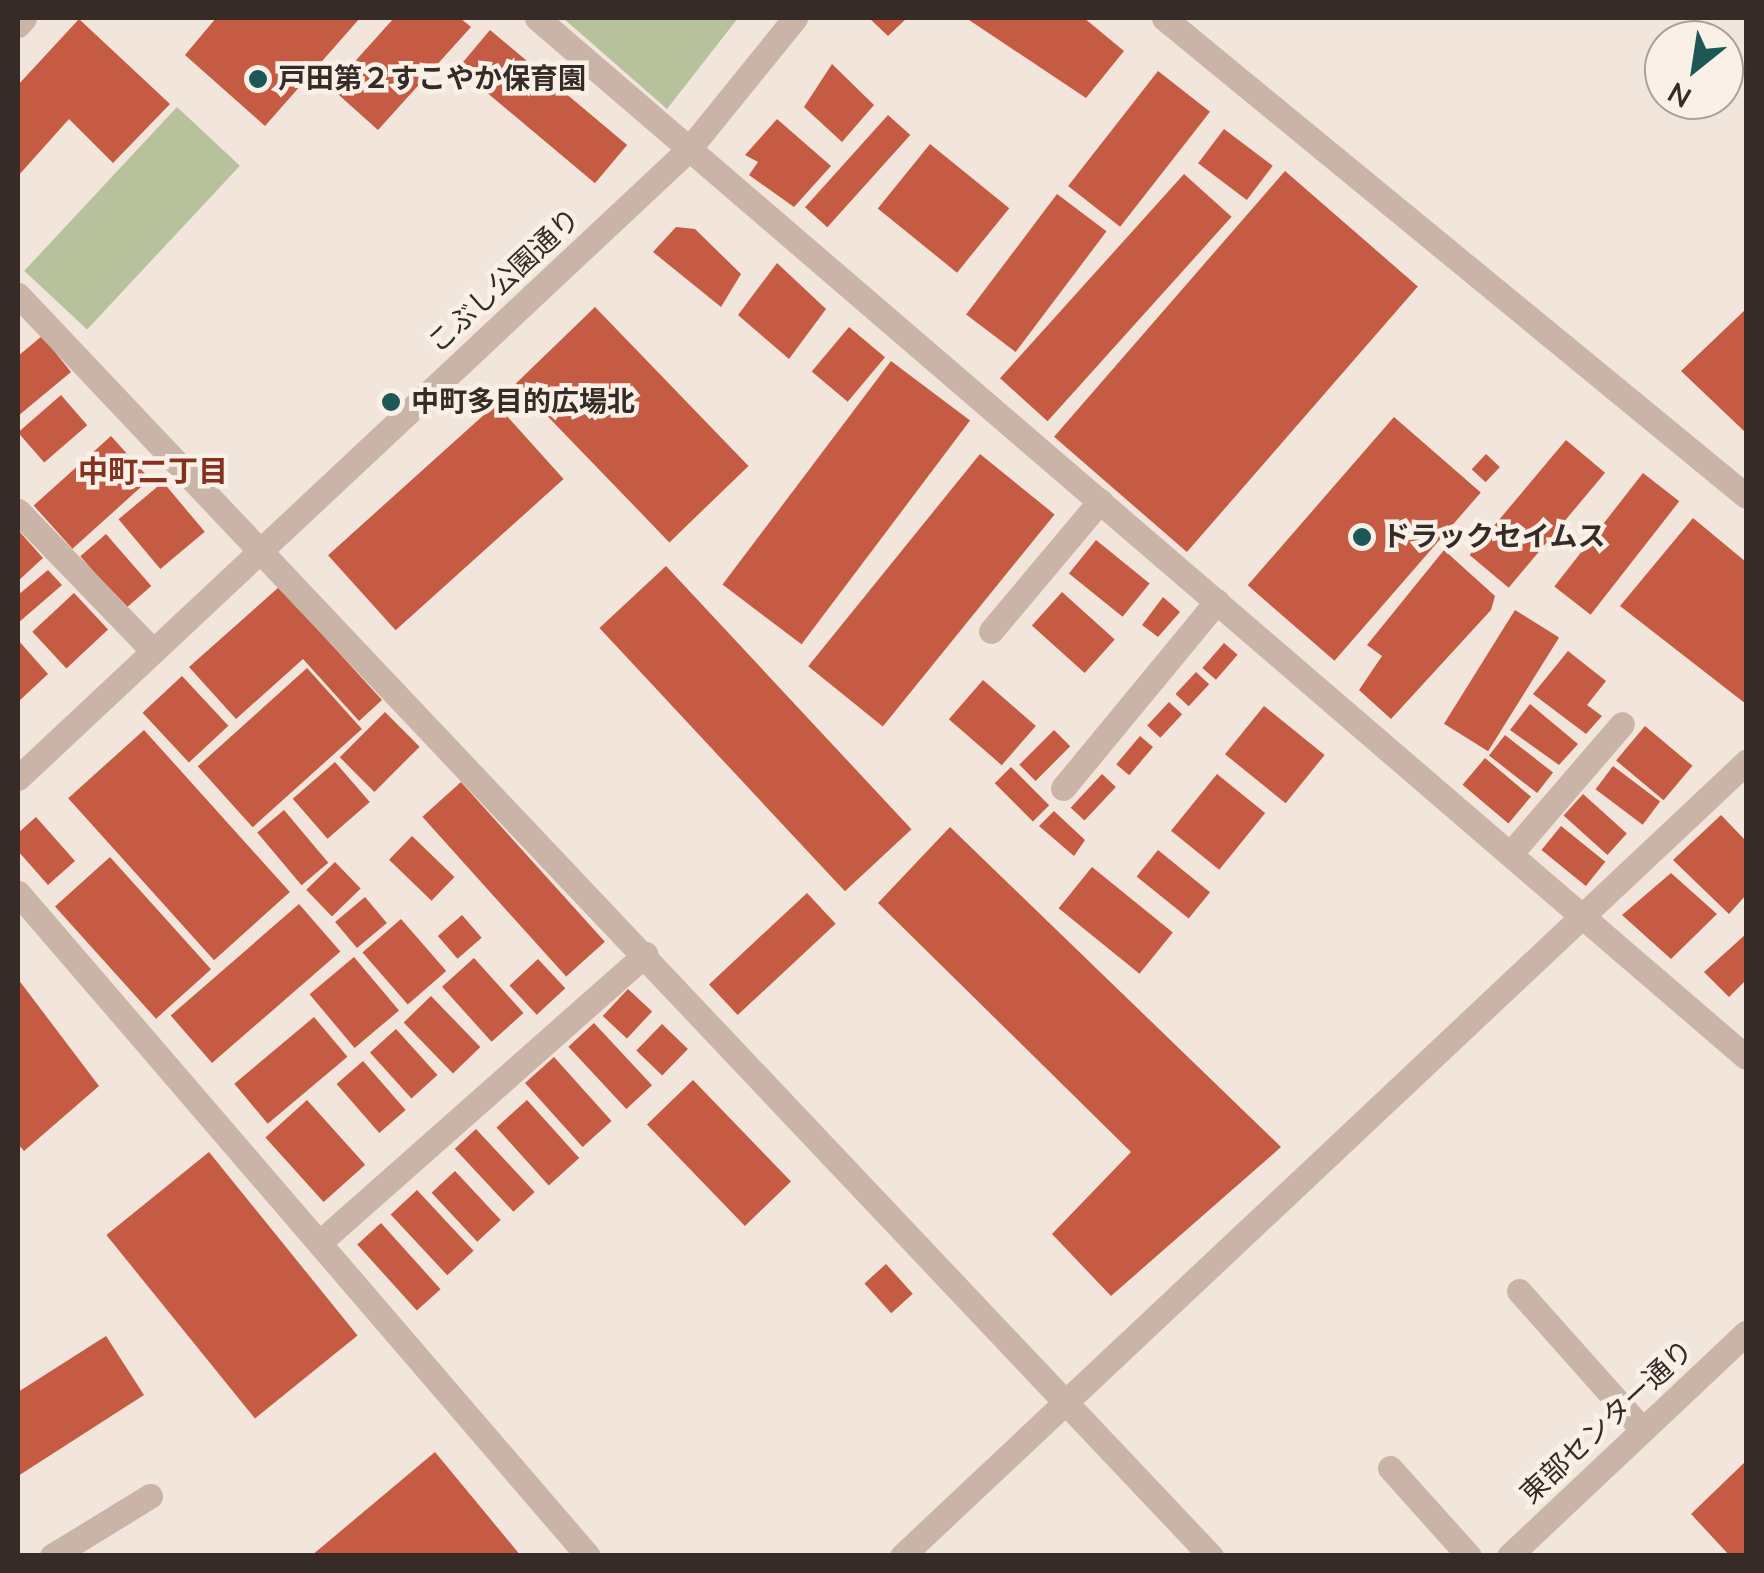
<!DOCTYPE html>
<meta charset="utf-8">
<style>
body{margin:0}
#map{position:relative;width:1764px;height:1573px;overflow:hidden;background:#f2e5db;font-family:"Nunito Sans","Noto Sans JP",sans-serif}
div>[style]{position:absolute}
[style*='--x']{left:calc(var(--x)*1px);top:calc(var(--y)*1px);width:calc(var(--w)*1px);rotate:calc(var(--a)*1deg)}
.green>*{inset:0;background:#b7c19b;transform-origin:0 0}
.building>*{inset:0;background:#c65b44;transform-origin:0 0}
.minor>*{height:25px;margin:-12.5px;padding:0 12.5px;transform-origin:12.5px;border-radius:12.5px;background:#cab4a7}
.dots>*{width:28px;height:28px;translate:-50% -50%;box-sizing:border-box;border:5px solid #f9f0e7;border-radius:50%}
span{translate:-50% -50%;white-space:nowrap;text-align:center;line-height:1.15;-webkit-text-stroke:9px #f9f0e7;paint-order:stroke}
.poi-label{font-size:28px;color:#362b27;font-weight:700}
.left{translate:0 -50%;text-align:left}
.street-label{font-size:28px;color:#362b27}
.neighbourhood-label{font-size:30px;color:#853120;font-weight:700}
.frame{position:absolute;inset:0;border:20px solid #362b27;pointer-events:none}
.north{position:absolute;left:1644px;top:20px;width:100px;height:100px;box-sizing:border-box;background:#f9f0e7;border:2px solid #aba19a;border-radius:50%;rotate:210deg;font-size:28px;font-weight:700;line-height:40px;text-align:center;color:#362b27}
.north::after{content:'';display:block;margin:auto;width:35px;height:45px;background:#1d5857;clip-path:polygon(50% 0,100% 100%,50% 72%,0 100%)}
</style>
<div id="map">
<div class="green">
<div style="clip-path:polygon(563px 18px,738px 18px,667px 109px)"></div>
<div style="left:177px;top:107px;width:86px;height:224px;rotate:43deg"></div>
</div>
<div class="building">
<div style="clip-path:polygon(216px 18px,360px 18px,265px 126px,185px 55px)"></div>
<div style="clip-path:polygon(394px 18px,460px 18px,471px 27px,378px 130px,331px 88px)"></div>
<div style="clip-path:polygon(869px 18px,907px 18px,888px 36px)"></div>
<div style="clip-path:polygon(966px 18px,1084px 18px,1124px 51px,1086px 98px)"></div>
<div style="clip-path:polygon(79px 19px,170px 104px,113px 163px,69px 119px,18px 176px,18px 85px)"></div>
<div style="left:490px;top:30px;width:179px;height:50px;rotate:40deg"></div>
<div style="clip-path:polygon(832px 64px,874px 105px,842px 142px,804px 107px)"></div>
<div style="left:1158px;top:71px;width:66px;height:146px;rotate:38deg"></div>
<div style="left:888px;top:115px;width:30px;height:124px;rotate:42deg"></div>
<div style="clip-path:polygon(777px 119px,831px 166px,794px 207px,749px 175px,758px 162px,745px 155px)"></div>
<div style="left:1224px;top:129px;width:61px;height:43px;rotate:37deg"></div>
<div style="left:930px;top:144px;width:102px;height:83px;rotate:39deg"></div>
<div style="left:1285px;top:171px;width:176px;height:352px;rotate:41deg"></div>
<div style="left:1184px;top:174px;width:64px;height:275px;rotate:42deg"></div>
<div style="left:1057px;top:194px;width:62px;height:151px;rotate:37deg"></div>
<div style="clip-path:polygon(676px 227px,695px 229px,741px 274px,721px 307px,653px 252px)"></div>
<div style="clip-path:polygon(777px 263px,826px 309px,789px 359px,738px 315px)"></div>
<div style="left:595px;top:307px;width:221px;height:110px;rotate:46deg"></div>
<div style="clip-path:polygon(1746px 309px,1746px 429px,1744px 431px,1681px 371px)"></div>
<div style="left:849px;top:327px;width:47px;height:58px;rotate:40deg"></div>
<div style="clip-path:polygon(42px 336px,71px 372px,18px 416px,18px 356px)"></div>
<div style="left:891px;top:361px;width:99px;height:280px;rotate:37deg"></div>
<div style="left:61px;top:395px;width:40px;height:57px;rotate:49deg"></div>
<div style="left:496px;top:404px;width:101px;height:226px;rotate:48deg"></div>
<div style="left:1394px;top:417px;width:115px;height:223px;rotate:41deg"></div>
<div style="left:111px;top:436px;width:58px;height:104px;rotate:48deg"></div>
<div style="left:1566px;top:440px;width:51px;height:150px;rotate:40deg"></div>
<div style="left:980px;top:454px;width:96px;height:273px;rotate:39deg"></div>
<div style="left:1486px;top:454px;width:19px;height:21px;rotate:43deg"></div>
<div style="left:1643px;top:473px;width:46px;height:144px;rotate:38deg"></div>
<div style="left:163px;top:482px;width:65px;height:58px;rotate:50deg"></div>
<div style="clip-path:polygon(1693px 518px,1746px 562px,1746px 704px,1620px 606px)"></div>
<div style="clip-path:polygon(18px 530px,43px 558px,18px 581px)"></div>
<div style="left:106px;top:534px;width:69px;height:34px;rotate:49deg"></div>
<div style="left:1096px;top:540px;width:69px;height:43px;rotate:39deg"></div>
<div style="clip-path:polygon(1444px 550px,1495px 596px,1491px 610px,1391px 719px,1359px 690px,1382px 656px,1367px 645px)"></div>
<div style="left:666px;top:566px;width:360px;height:91px;rotate:47deg"></div>
<div style="clip-path:polygon(48px 570px,62px 585px,18px 623px,18px 595px)"></div>
<div style="clip-path:polygon(279px 587px,382px 700px,359px 721px,303px 659px,236px 719px,189px 667px)"></div>
<div style="left:1062px;top:592px;width:71px;height:45px;rotate:42deg"></div>
<div style="left:74px;top:593px;width:50px;height:57px;rotate:47deg"></div>
<div style="clip-path:polygon(1163px 597px,1180px 612px,1158px 637px,1142px 625px)"></div>
<div style="left:1515px;top:610px;width:52px;height:134px;rotate:32deg"></div>
<div style="clip-path:polygon(18px 640px,48px 674px,18px 702px)"></div>
<div style="left:1224px;top:643px;width:18px;height:33px;rotate:41deg"></div>
<div style="clip-path:polygon(1568px 651px,1606px 681px,1587px 705px,1602px 716px,1586px 734px,1533px 694px)"></div>
<div style="left:307px;top:668px;width:82px;height:147px;rotate:48deg"></div>
<div style="left:1196px;top:672px;width:18px;height:30px;rotate:43deg"></div>
<div style="left:182px;top:676px;width:68px;height:54px;rotate:47deg"></div>
<div style="left:983px;top:680px;width:70px;height:52px;rotate:41deg"></div>
<div style="left:1169px;top:702px;width:18px;height:32px;rotate:43deg"></div>
<div style="clip-path:polygon(1530px 704px,1578px 744px,1559px 765px,1510px 730px)"></div>
<div style="left:1264px;top:706px;width:78px;height:62px;rotate:39deg"></div>
<div style="left:385px;top:712px;width:49px;height:64px;rotate:45deg"></div>
<div style="left:1645px;top:726px;width:62px;height:45px;rotate:40deg"></div>
<div style="left:144px;top:730px;width:218px;height:102px;rotate:48deg"></div>
<div style="left:1054px;top:730px;width:23px;height:49px;rotate:45deg"></div>
<div style="left:1505px;top:735px;width:61px;height:26px;rotate:38deg"></div>
<div style="left:1140px;top:736px;width:17px;height:37px;rotate:40deg"></div>
<div style="left:1485px;top:758px;width:60px;height:35px;rotate:40deg"></div>
<div style="left:335px;top:762px;width:53px;height:56px;rotate:49deg"></div>
<div style="left:1613px;top:766px;width:59px;height:29px;rotate:37deg"></div>
<div style="left:1011px;top:767px;width:54px;height:23px;rotate:45deg"></div>
<div style="left:1102px;top:774px;width:19px;height:46px;rotate:43deg"></div>
<div style="left:1217px;top:774px;width:62px;height:73px;rotate:39deg"></div>
<div style="left:461px;top:782px;width:215px;height:52px;rotate:48deg"></div>
<div style="left:1583px;top:794px;width:59px;height:29px;rotate:42deg"></div>
<div style="left:284px;top:810px;width:69px;height:35px;rotate:50deg"></div>
<div style="clip-path:polygon(1054px 811px,1085px 840px,1074px 856px,1039px 826px)"></div>
<div style="clip-path:polygon(1721px 815px,1746px 841px,1746px 895px,1729px 914px,1673px 860px)"></div>
<div style="clip-path:polygon(36px 817px,75px 861px,48px 885px,18px 851px,18px 833px)"></div>
<div style="left:1561px;top:826px;width:57px;height:31px;rotate:39deg"></div>
<div style="clip-path:polygon(950px 827px,1281px 1147px,1111px 1296px,1052px 1234px,1131px 1152px,878px 903px)"></div>
<div style="left:412px;top:836px;width:59px;height:33px;rotate:44deg"></div>
<div style="left:1158px;top:850px;width:67px;height:34px;rotate:39deg"></div>
<div style="left:110px;top:857px;width:151px;height:74px;rotate:48deg"></div>
<div style="left:335px;top:862px;width:37px;height:40px;rotate:46deg"></div>
<div style="left:1092px;top:867px;width:104px;height:53px;rotate:39deg"></div>
<div style="clip-path:polygon(1671px 873px,1717px 914px,1671px 959px,1622px 915px)"></div>
<div style="left:807px;top:893px;width:42px;height:134px;rotate:47deg"></div>
<div style="left:365px;top:897px;width:34px;height:39px;rotate:50deg"></div>
<div style="left:299px;top:904px;width:63px;height:170px;rotate:49deg"></div>
<div style="left:462px;top:915px;width:30px;height:32px;rotate:49deg"></div>
<div style="left:401px;top:919px;width:69px;height:51px;rotate:49deg"></div>
<div style="clip-path:polygon(1746px 934px,1746px 980px,1729px 997px,1704px 972px)"></div>
<div style="left:354px;top:957px;width:70px;height:58px;rotate:50deg"></div>
<div style="left:474px;top:958px;width:74px;height:43px;rotate:48deg"></div>
<div style="left:538px;top:959px;width:40px;height:39px;rotate:47deg"></div>
<div style="clip-path:polygon(18px 979px,99px 1086px,24px 1151px,18px 1144px)"></div>
<div style="left:628px;top:989px;width:33px;height:37px;rotate:43deg"></div>
<div style="left:431px;top:996px;width:71px;height:38px;rotate:46deg"></div>
<div style="left:314px;top:1017px;width:52px;height:104px;rotate:50deg"></div>
<div style="left:594px;top:1023px;width:85px;height:35px;rotate:47deg"></div>
<div style="left:662px;top:1024px;width:36px;height:37px;rotate:44deg"></div>
<div style="left:396px;top:1029px;width:62px;height:35px;rotate:48deg"></div>
<div style="left:554px;top:1057px;width:86px;height:39px;rotate:48deg"></div>
<div style="left:363px;top:1061px;width:65px;height:35px;rotate:49deg"></div>
<div style="left:693px;top:1080px;width:141px;height:64px;rotate:46deg"></div>
<div style="left:307px;top:1100px;width:87px;height:56px;rotate:48deg"></div>
<div style="left:527px;top:1100px;width:78px;height:41px;rotate:48deg"></div>
<div style="left:476px;top:1129px;width:86px;height:29px;rotate:47deg"></div>
<div style="left:209px;top:1152px;width:236px;height:132px;rotate:51deg"></div>
<div style="left:455px;top:1171px;width:67px;height:32px;rotate:47deg"></div>
<div style="left:417px;top:1190px;width:83px;height:36px;rotate:47deg"></div>
<div style="left:381px;top:1223px;width:89px;height:32px;rotate:48deg"></div>
<div style="left:886px;top:1264px;width:40px;height:29px;rotate:48deg"></div>
<div style="clip-path:polygon(106px 1336px,144px 1395px,18px 1476px,18px 1392px)"></div>
<div style="clip-path:polygon(435px 1452px,521px 1556px,311px 1556px)"></div>
<div style="clip-path:polygon(1746px 1461px,1746px 1556px,1730px 1556px,1691px 1514px)"></div>
</div>
<div class="minor">
<div style="--x:537;--y:18;--w:1594;--a:40.68"></div>
<div style="--x:1164;--y:18;--w:753;--a:39.4"></div>
<div style="--x:18;--y:25;--w:9;--a:-49"></div>
<div style="--x:18;--y:295;--w:1736;--a:46.59"></div>
<div style="--x:18;--y:511;--w:193;--a:46"></div>
<div style="--x:991;--y:631;--w:170;--a:-50"></div>
<div style="--x:18;--y:778;--w:920;--a:-43.15"></div>
<div style="--x:689;--y:149;--w:169;--a:-51"></div>
<div style="--x:1063;--y:788;--w:242;--a:-50.5"></div>
<div style="--x:1511;--y:853;--w:170;--a:-49.3"></div>
<div style="--x:18;--y:893;--w:874;--a:49.31"></div>
<div style="--x:319;--y:1243;--w:436;--a:-41.5"></div>
<div style="--x:1519;--y:1291;--w:186;--a:48.3"></div>
<div style="--x:1390;--y:1468;--w:118;--a:48.1"></div>
<div style="--x:52;--y:1556;--w:115;--a:-31.5"></div>
<div style="--x:902;--y:1556;--w:1159;--a:-43.25"></div>
<div style="--x:1509;--y:1556;--w:325;--a:-43.3"></div>
</div>
<div class="dots">
<div style="left:258px;top:79px;background:#1d5857"></div>
<div style="left:391px;top:402px;background:#1d5857"></div>
<div style="left:1362px;top:537px;background:#1d5857"></div>
</div>
<div class="poi-label">
<span class="left" style="left:278px;top:79px">戸田第２すこやか保育園</span>
<span class="left" style="left:411px;top:402px">中町多目的広場北</span>
<span class="left" style="left:1382px;top:537px">ドラックセイムス</span>
</div>
<div class="street-label">
<span style="left:504px;top:281px;rotate:-43deg">こぶし公園通り</span>
<span style="left:1607px;top:1422px;rotate:-43deg">東部センター通り</span>
</div>
<div class="neighbourhood-label">
<span style="left:153px;top:473px">中町二丁目</span>
</div>
<div class="frame"></div>
<div class="north">N</div>
</div>
